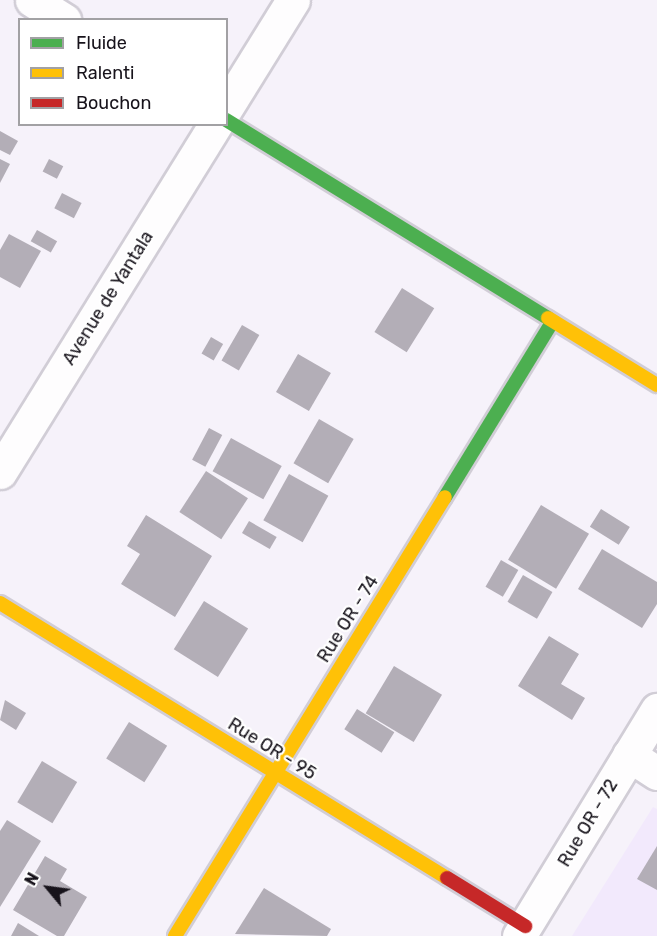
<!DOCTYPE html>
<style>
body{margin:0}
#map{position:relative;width:657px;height:936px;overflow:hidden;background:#f6f2fa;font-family:Rubik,sans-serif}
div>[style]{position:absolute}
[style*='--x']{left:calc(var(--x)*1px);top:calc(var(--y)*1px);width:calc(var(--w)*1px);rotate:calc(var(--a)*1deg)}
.built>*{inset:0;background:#f2e9fc}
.building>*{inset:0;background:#b3aeb7;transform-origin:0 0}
.roads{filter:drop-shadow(2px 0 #d1cdd6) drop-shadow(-2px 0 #d1cdd6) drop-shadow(0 2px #d1cdd6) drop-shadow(0 -2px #d1cdd6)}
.street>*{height:33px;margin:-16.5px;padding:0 16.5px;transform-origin:16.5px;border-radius:16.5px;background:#fefdfe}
.fast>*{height:14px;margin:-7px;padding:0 7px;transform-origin:7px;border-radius:7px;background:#4caf50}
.slow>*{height:14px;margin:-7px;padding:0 7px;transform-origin:7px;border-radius:7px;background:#ffc107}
.jam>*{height:14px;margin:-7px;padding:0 7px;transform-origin:7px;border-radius:7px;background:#c62828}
span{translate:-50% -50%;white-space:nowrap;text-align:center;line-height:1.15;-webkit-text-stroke:4.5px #fff;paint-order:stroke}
.street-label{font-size:18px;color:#17131b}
.legend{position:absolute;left:18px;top:18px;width:210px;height:108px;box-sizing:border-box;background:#fff;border:2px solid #a2a1a4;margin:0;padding:8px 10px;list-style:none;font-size:18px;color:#17131b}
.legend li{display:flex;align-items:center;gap:12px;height:30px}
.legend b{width:30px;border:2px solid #a2a1a4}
.north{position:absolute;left:18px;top:858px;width:60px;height:60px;-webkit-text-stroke:4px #fff;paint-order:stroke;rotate:299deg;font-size:16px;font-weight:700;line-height:24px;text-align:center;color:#17131b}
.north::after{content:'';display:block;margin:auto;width:21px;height:27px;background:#17131b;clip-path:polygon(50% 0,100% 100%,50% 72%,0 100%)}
</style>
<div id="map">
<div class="built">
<div style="clip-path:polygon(653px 807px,657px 809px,657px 936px,572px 936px)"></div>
</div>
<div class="building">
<div style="clip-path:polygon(0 131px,18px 141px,10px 155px,0 150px)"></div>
<div style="clip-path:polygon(0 159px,10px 164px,0 183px)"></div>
<div style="left:49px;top:159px;width:16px;height:14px;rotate:27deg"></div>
<div style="left:62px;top:193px;width:22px;height:17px;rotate:27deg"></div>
<div style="left:37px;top:230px;width:23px;height:13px;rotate:29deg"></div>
<div style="clip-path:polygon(9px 234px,41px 251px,20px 288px,0 277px,0 250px)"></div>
<div style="left:402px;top:288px;width:38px;height:52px;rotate:32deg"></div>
<div style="left:242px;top:325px;width:20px;height:41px;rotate:30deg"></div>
<div style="left:211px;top:337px;width:14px;height:19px;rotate:30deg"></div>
<div style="left:298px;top:354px;width:38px;height:44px;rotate:30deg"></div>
<div style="left:319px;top:419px;width:40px;height:51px;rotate:30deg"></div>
<div style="left:209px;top:428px;width:15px;height:36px;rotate:28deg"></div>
<div style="left:231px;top:438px;width:58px;height:38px;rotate:29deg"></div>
<div style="left:206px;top:471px;width:50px;height:49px;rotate:33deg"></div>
<div style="left:289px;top:474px;width:45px;height:53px;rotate:29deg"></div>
<div style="left:541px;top:505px;width:56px;height:64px;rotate:31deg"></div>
<div style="left:601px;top:509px;width:34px;height:21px;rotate:32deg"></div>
<div style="clip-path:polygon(146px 515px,212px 556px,175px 617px,121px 584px,140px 554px,127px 546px)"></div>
<div style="left:249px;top:521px;width:32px;height:14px;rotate:30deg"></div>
<div style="clip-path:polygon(602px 549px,657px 582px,657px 604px,642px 628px,578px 589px)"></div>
<div style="left:501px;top:560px;width:20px;height:31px;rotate:30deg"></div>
<div style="left:523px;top:575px;width:34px;height:31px;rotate:30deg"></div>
<div style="left:204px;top:601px;width:52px;height:57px;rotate:32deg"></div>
<div style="clip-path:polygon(549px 636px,579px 654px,561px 684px,585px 698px,572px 720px,518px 686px)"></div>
<div style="left:394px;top:666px;width:56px;height:55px;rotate:31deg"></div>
<div style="clip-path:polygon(5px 700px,26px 713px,16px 730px,0 720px)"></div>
<div style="left:357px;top:709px;width:44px;height:24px;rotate:32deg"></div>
<div style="left:129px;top:722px;width:45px;height:43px;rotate:32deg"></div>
<div style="left:42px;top:761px;width:41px;height:48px;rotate:31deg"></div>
<div style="clip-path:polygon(7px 820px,41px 841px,0 907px,0 831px)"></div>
<div style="clip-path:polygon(657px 846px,657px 890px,637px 879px)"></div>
<div style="clip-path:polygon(45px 856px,67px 869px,60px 881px,87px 897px,64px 936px,57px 936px,13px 910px)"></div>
<div style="clip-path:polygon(264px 888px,331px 929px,327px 936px,235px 934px)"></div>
<div style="clip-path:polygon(18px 923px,39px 936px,11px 936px)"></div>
</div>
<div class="roads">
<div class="street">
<div style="--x:32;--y:0;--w:38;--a:32"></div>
<div style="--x:226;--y:108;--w:127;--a:-58.2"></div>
<div style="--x:0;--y:472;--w:410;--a:-58.2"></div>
<div style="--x:629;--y:755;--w:33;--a:33"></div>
<div style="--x:519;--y:936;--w:265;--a:-58.6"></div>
</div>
<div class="fast">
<div style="--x:226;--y:120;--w:378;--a:31.6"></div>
<div style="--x:445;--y:497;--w:206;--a:-58.5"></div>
</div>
<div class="slow">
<div style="--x:548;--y:318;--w:128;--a:31.6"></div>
<div style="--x:0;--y:603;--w:525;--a:31.6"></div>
<div style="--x:175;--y:936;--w:515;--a:-58.41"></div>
</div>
<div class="jam">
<div style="--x:447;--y:878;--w:92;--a:31.6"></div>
</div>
</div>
<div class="street-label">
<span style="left:108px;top:298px;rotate:-58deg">Avenue de Yantala</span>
<span style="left:348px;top:619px;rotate:-58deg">Rue OR - 74</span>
<span style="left:272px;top:749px;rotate:32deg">Rue OR - 95</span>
<span style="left:588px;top:823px;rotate:-59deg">Rue OR - 72</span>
</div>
<ul class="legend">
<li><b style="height:8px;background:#4caf50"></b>Fluide</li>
<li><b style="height:8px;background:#ffc107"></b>Ralenti</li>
<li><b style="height:8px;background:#c62828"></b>Bouchon</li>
</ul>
<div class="north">N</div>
</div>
